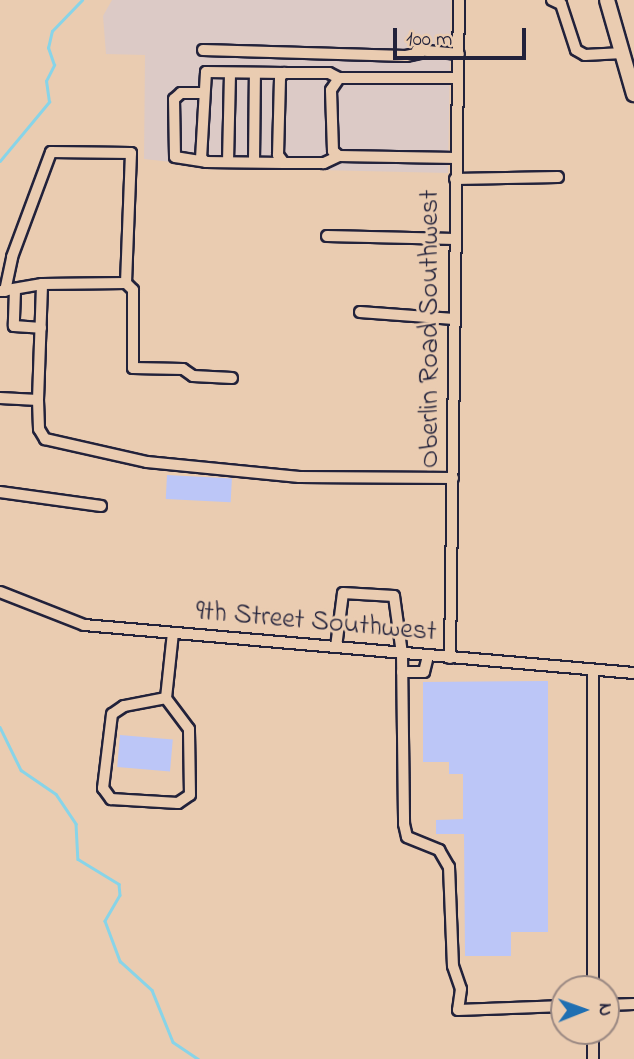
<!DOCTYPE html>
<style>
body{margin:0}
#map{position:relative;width:634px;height:1059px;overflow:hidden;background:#eaccb1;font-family:"Indie Flower",sans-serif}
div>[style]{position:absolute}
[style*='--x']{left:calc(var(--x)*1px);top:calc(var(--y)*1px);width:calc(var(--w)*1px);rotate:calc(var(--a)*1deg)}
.built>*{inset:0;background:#dccac6}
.stream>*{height:2.5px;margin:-1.25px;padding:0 1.25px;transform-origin:1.25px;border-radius:1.25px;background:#88d4e8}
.building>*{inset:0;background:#bcc6f7;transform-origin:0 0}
.roads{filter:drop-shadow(2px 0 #22223b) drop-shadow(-2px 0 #22223b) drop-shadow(0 2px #22223b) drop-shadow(0 -2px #22223b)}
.minor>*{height:10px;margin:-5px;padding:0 5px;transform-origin:5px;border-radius:5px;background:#eaccb1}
.major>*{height:14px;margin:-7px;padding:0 7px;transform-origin:7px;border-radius:7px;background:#eaccb1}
span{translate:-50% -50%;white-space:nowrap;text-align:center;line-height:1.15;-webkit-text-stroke:6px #eaccb1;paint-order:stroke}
.street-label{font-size:28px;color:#22223b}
.north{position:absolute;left:550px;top:975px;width:70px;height:70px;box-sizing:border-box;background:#eaccb1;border:2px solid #9a8882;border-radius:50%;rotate:89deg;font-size:19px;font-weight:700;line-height:28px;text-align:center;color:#22223b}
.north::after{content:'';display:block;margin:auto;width:24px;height:32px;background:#1f6fb2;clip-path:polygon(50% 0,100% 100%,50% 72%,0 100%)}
.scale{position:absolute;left:393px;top:28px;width:133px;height:32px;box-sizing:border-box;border:4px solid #22223b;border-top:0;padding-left:9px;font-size:21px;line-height:24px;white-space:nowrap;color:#22223b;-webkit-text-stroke:5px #eaccb1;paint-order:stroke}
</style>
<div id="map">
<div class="built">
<div style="clip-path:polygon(112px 0,451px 0,448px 173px,227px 168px,144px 159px,145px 55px,106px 54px,103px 16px)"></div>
</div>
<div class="stream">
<div style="--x:0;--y:161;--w:77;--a:-50.3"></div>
<div style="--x:49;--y:102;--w:21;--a:-98"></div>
<div style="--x:46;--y:81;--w:18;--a:-63"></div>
<div style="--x:54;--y:65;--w:18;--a:-109"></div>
<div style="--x:48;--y:48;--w:17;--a:-77"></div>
<div style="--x:52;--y:31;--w:43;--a:-45.9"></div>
<div style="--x:0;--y:727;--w:48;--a:64"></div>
<div style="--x:21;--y:770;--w:42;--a:34.4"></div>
<div style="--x:56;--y:794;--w:36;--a:56"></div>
<div style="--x:76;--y:824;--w:35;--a:87"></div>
<div style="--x:78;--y:859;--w:48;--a:31.4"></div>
<div style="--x:119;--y:884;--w:11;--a:85"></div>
<div style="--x:120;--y:895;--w:30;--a:120"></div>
<div style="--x:105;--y:921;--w:43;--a:69.4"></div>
<div style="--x:120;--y:961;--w:43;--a:42.2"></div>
<div style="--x:152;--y:990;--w:56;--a:68"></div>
<div style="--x:173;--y:1042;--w:30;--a:34"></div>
</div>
<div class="building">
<div style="left:167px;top:475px;width:65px;height:24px;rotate:3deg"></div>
<div style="clip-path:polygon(548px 681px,548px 932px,511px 932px,511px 956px,465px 956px,464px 834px,436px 834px,436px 820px,463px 819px,463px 774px,449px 774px,449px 762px,423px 762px,423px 682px)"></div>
<div style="left:120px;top:735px;width:53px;height:32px;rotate:5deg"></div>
</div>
<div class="roads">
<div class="minor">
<div style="--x:552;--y:0;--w:10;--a:24"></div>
<div style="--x:561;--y:4;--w:48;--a:71.9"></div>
<div style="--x:576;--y:50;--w:10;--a:29"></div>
<div style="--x:585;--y:55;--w:38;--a:-3"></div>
<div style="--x:203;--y:50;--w:203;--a:1.7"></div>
<div style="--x:406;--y:56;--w:14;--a:-12"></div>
<div style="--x:417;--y:50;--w:42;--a:5.4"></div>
<div style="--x:284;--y:73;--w:78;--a:-179.3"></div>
<div style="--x:206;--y:72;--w:86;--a:93.3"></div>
<div style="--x:201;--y:158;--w:6;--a:39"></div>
<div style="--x:206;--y:162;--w:78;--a:0.7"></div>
<div style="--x:202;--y:93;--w:21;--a:180"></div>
<div style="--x:181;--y:93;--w:9;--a:139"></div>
<div style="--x:174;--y:99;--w:58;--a:89"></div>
<div style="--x:175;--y:157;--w:31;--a:9"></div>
<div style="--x:339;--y:156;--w:8;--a:-140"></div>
<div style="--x:333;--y:151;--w:61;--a:-91.9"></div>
<div style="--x:331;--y:90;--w:14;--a:-56"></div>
<div style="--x:456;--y:158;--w:117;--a:-179"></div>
<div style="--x:339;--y:156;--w:17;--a:155"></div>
<div style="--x:324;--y:163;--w:40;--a:180"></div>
<div style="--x:284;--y:163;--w:10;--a:-127"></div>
<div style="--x:278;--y:155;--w:78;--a:-88.5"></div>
<div style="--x:280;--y:77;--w:6;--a:-45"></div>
<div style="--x:284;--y:73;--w:45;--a:0"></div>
<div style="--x:329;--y:73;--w:11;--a:27"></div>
<div style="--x:339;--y:78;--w:119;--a:0"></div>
<div style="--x:228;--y:162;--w:89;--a:-88.7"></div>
<div style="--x:254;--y:162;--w:89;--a:-89.4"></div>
<div style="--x:455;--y:179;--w:103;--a:-1.1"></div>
<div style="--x:327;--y:236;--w:128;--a:1.3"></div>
<div style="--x:42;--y:284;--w:84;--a:-0.7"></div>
<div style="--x:15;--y:290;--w:36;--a:92"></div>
<div style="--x:14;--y:326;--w:27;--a:4"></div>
<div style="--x:5;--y:291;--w:35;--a:-78"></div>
<div style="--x:12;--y:257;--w:112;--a:-69.6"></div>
<div style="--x:51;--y:152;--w:80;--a:0.7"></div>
<div style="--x:131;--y:153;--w:130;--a:92.2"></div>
<div style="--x:126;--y:283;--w:10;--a:45"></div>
<div style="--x:133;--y:290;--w:78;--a:90"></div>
<div style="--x:133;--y:368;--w:50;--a:1.1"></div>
<div style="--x:183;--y:369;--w:12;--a:35"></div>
<div style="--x:193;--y:376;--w:39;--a:3"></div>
<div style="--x:360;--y:312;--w:94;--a:4.3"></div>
<div style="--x:0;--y:398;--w:38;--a:3"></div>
<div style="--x:38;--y:400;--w:116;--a:-88"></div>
<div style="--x:42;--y:284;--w:41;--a:170.1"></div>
<div style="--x:38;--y:400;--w:29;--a:88"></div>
<div style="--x:39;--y:429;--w:12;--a:59"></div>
<div style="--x:45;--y:439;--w:105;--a:12.7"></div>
<div style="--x:147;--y:462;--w:153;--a:5.6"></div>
<div style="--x:299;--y:477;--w:154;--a:0.4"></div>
<div style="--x:0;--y:492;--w:102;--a:7.9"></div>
<div style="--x:0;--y:592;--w:90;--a:21.4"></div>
<div style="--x:84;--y:625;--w:552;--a:4.99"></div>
<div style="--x:336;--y:647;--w:54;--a:-82.6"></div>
<div style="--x:343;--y:593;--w:51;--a:3.4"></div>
<div style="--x:394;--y:596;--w:59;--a:82.1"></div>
<div style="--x:402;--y:654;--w:170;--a:89.3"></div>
<div style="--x:404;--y:824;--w:13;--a:77"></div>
<div style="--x:407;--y:837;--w:35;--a:22"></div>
<div style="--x:439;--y:850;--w:20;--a:60"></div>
<div style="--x:449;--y:867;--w:99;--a:87.7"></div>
<div style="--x:453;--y:966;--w:24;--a:71"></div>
<div style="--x:461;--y:989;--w:21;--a:98"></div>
<div style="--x:458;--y:1010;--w:106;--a:-2.2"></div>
<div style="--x:450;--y:658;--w:658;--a:-89.22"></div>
<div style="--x:402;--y:672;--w:22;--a:0"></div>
<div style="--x:424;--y:672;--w:16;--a:-76"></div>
<div style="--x:166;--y:698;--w:43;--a:169.2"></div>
<div style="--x:124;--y:706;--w:14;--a:146"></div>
<div style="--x:112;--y:714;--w:75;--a:96.9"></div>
<div style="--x:103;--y:788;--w:14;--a:54"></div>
<div style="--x:111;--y:799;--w:67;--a:3.4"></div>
<div style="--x:178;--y:803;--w:14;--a:-34"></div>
<div style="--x:190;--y:795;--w:66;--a:-90.9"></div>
<div style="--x:189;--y:729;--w:39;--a:-127"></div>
<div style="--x:166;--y:698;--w:65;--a:-83.9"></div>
<div style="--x:593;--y:989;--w:319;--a:-90"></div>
<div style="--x:606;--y:1005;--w:28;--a:-2"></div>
<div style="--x:593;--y:1031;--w:28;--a:90"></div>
</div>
<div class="major">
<div style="--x:607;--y:0;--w:98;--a:74"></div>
</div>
</div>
<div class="street-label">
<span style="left:431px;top:329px;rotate:-90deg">Oberlin Road Southwest</span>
<span style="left:316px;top:623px;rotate:5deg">9th Street Southwest</span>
</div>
<div class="north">N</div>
<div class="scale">100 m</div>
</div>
